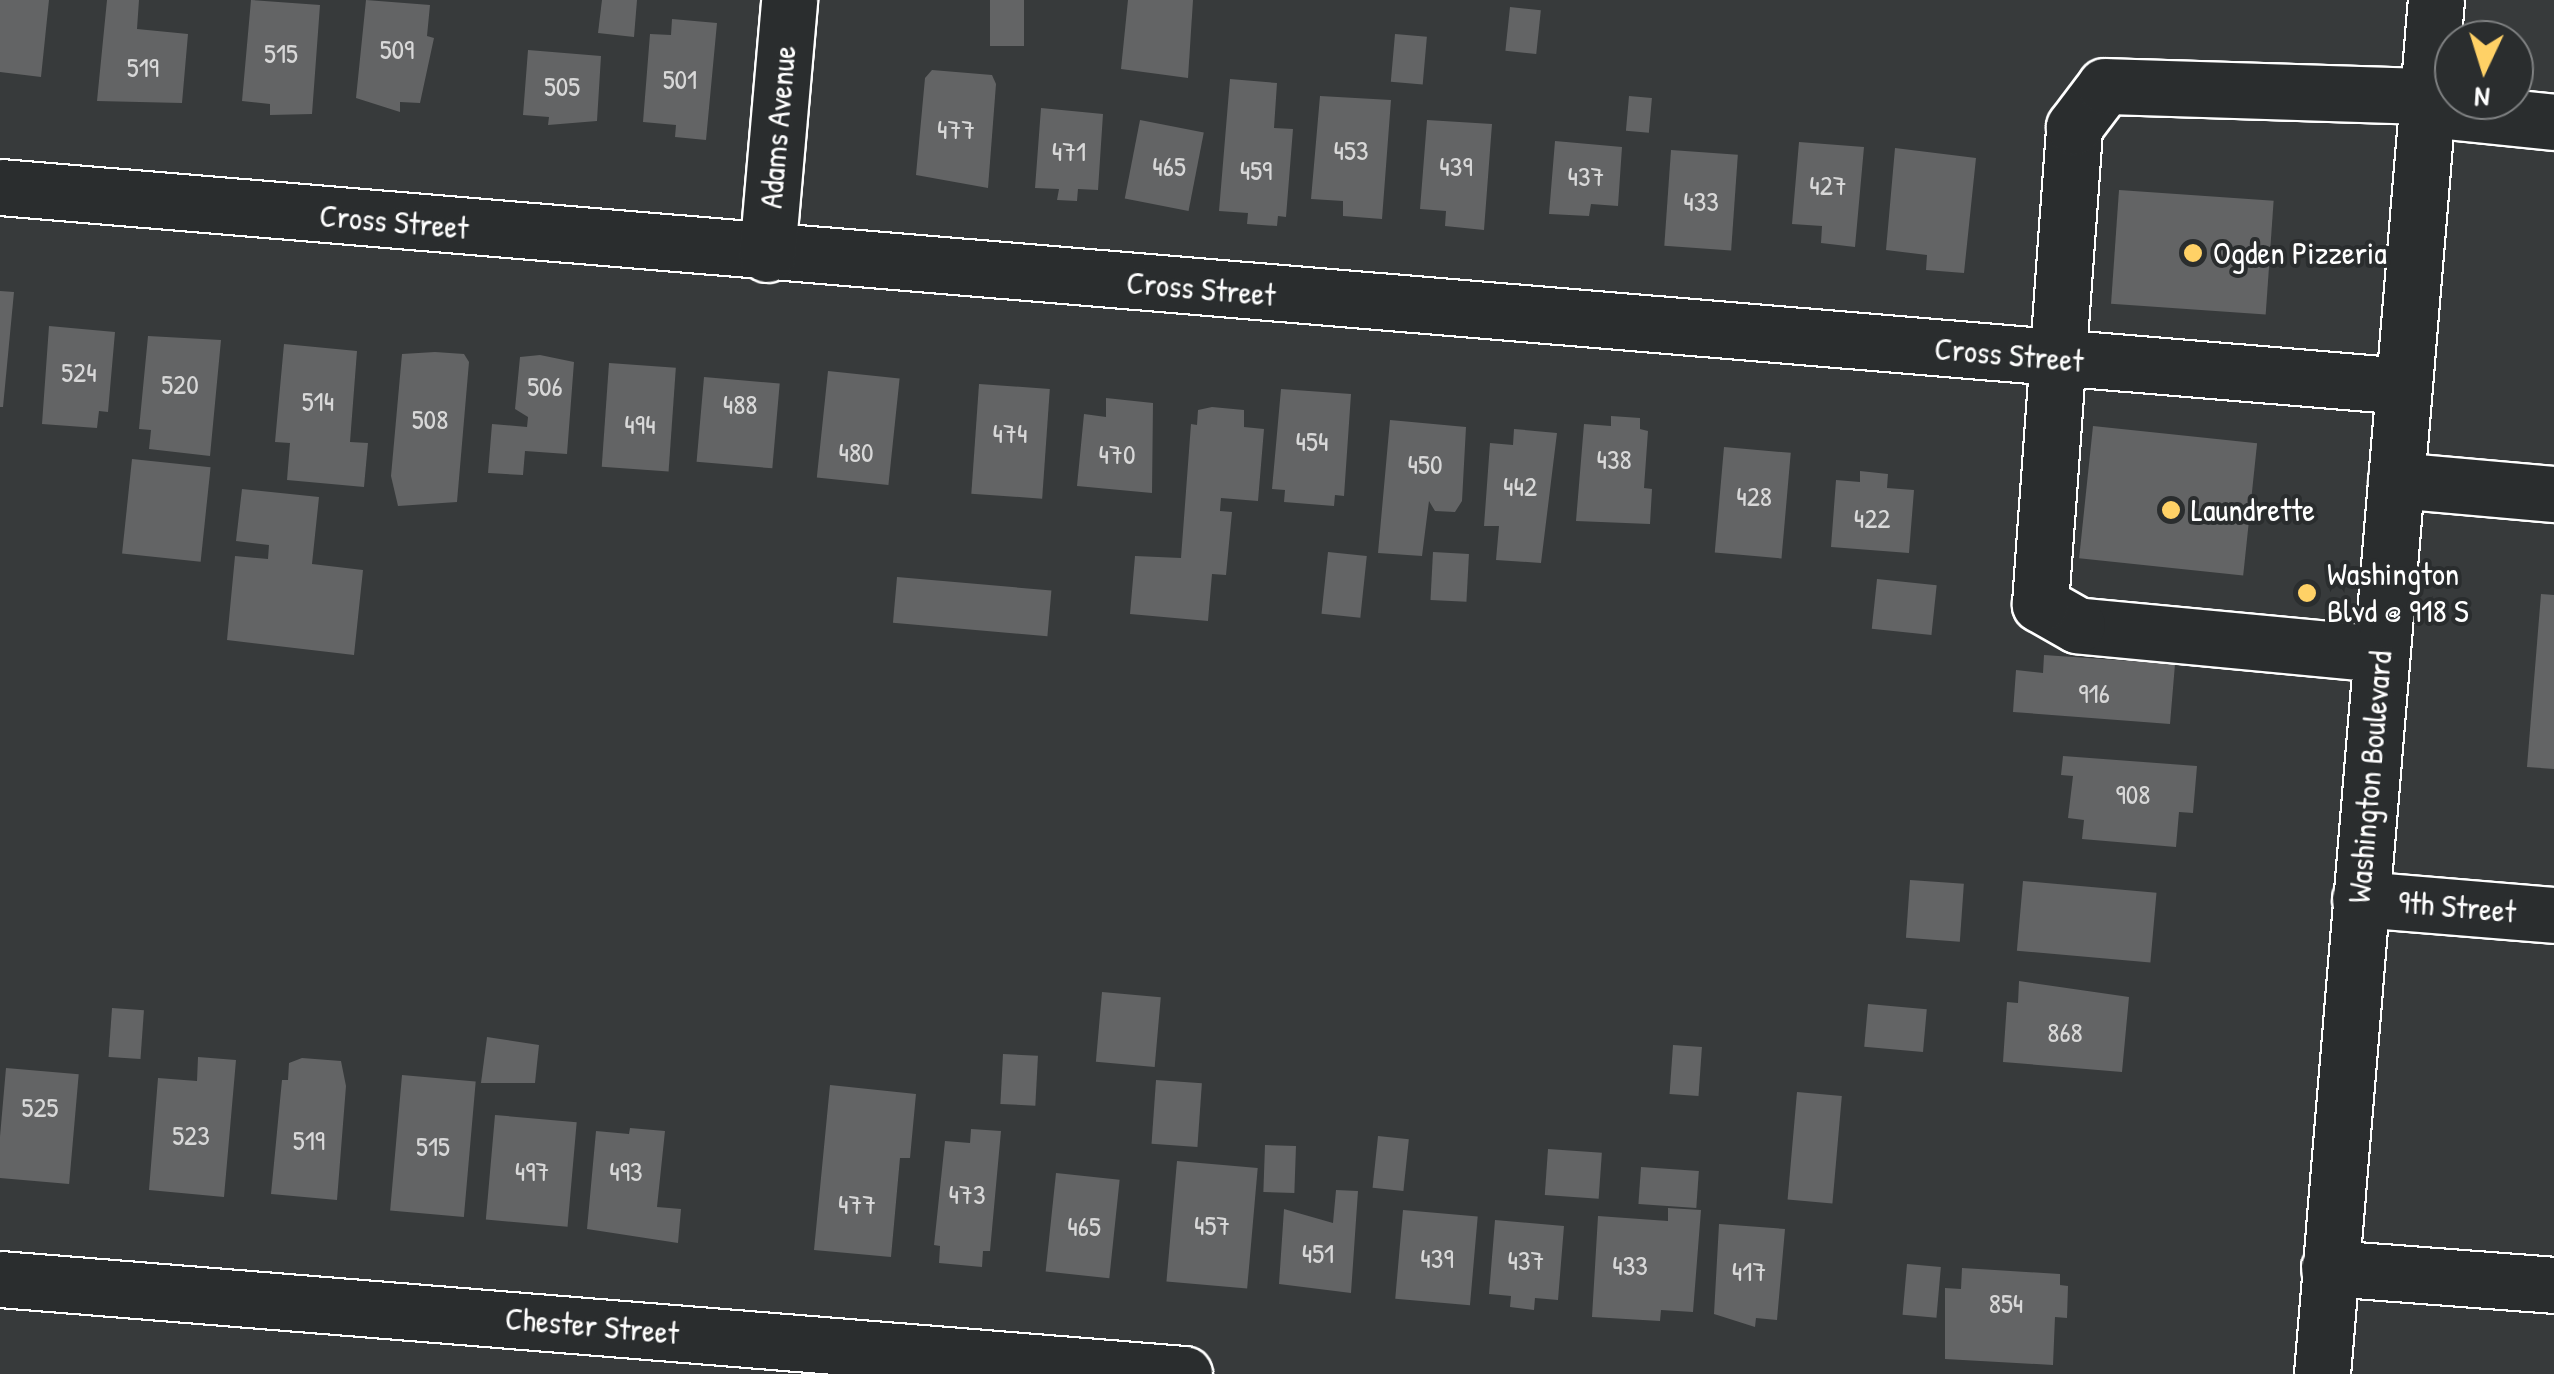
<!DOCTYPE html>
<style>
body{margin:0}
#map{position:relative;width:2554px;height:1374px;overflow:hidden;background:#373a3b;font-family:"Patrick Hand",sans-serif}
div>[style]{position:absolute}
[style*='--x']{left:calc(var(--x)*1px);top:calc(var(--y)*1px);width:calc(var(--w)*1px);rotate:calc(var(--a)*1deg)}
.building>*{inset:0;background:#636465;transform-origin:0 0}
.roads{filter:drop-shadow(2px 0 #fff) drop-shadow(-2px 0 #fff) drop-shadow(0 2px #fff) drop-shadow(0 -2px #fff)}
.minor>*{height:55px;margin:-27.5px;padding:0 27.5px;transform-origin:27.5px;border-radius:27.5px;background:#2a2d2e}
.major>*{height:55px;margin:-27.5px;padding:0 27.5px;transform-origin:27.5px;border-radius:27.5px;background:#2a2d2e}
.dots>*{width:28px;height:28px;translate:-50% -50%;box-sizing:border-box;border:5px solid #2a2d2e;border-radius:50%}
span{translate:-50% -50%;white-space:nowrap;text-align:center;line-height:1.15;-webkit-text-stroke:8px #2a2d2e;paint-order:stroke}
.number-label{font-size:28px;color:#d8d8d8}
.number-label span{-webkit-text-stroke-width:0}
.street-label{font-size:32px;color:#fff}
.poi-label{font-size:32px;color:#fff}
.left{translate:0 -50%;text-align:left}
.north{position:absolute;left:2434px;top:20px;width:100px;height:100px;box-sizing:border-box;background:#2a2d2e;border:2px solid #7f8182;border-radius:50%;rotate:184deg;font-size:28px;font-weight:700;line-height:40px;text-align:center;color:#fff}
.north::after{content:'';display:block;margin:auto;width:35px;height:45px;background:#ffd166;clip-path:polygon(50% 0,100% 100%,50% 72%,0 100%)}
</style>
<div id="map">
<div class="building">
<div style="clip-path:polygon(0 0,49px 0,41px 77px,0 72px)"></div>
<div style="clip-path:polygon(107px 0,139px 0,137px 29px,188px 34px,182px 103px,97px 101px)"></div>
<div style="clip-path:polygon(251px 0,320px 5px,312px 114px,270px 115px,270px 104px,242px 101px)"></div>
<div style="clip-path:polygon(366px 0,430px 5px,427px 36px,434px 38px,420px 103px,400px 102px,400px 112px,356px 98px)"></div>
<div style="clip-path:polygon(602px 0,637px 0,634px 37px,598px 33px)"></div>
<div style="left:990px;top:0;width:34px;height:46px"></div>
<div style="clip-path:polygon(1128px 0,1193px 0,1188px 78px,1121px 69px)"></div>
<div style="left:1510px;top:7px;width:31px;height:44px;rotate:6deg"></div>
<div style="clip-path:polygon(672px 19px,717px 23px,706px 140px,675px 137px,676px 125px,643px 122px,650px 34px,671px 35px)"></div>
<div style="left:1395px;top:34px;width:32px;height:48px;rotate:5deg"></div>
<div style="clip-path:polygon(528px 50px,601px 56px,597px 121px,548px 125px,549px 117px,523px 115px)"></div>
<div style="clip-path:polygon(932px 70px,992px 75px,996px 84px,988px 188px,916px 175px,925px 78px)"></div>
<div style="clip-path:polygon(1230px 79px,1277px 83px,1274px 128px,1293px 129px,1286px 217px,1278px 216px,1277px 226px,1247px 224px,1248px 213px,1219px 211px)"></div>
<div style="clip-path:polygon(1320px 96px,1391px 100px,1382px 219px,1343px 216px,1343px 201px,1311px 199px)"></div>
<div style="left:1629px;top:96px;width:23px;height:35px;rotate:5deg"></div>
<div style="clip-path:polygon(1041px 108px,1103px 114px,1098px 190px,1078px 189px,1077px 201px,1057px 200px,1059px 189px,1035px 188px)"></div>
<div style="left:1140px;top:120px;width:65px;height:80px;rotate:11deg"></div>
<div style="clip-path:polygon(1427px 120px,1492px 124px,1484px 230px,1445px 226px,1446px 211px,1420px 209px)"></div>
<div style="clip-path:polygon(1555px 141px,1622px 147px,1618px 206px,1591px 204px,1589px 216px,1549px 214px)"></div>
<div style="clip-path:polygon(1799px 142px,1864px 147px,1855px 247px,1821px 243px,1822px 226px,1792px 224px)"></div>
<div style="clip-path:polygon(1895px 148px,1976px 158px,1964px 273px,1926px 270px,1927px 255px,1886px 250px)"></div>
<div style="left:1671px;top:150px;width:67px;height:96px;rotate:4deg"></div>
<div style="left:2119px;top:190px;width:155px;height:114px;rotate:4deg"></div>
<div style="clip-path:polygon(0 291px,14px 292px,3px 407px,0 407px)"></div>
<div style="clip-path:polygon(49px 326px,115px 332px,108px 412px,99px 411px,97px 428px,42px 424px)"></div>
<div style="clip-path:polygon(148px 336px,221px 340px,210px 456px,149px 449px,151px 430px,139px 429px)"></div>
<div style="clip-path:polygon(284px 344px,357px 351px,350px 442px,368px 443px,364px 487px,287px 480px,290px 443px,275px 442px)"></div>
<div style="clip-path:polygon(435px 352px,464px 354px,469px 362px,457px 502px,398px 506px,391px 476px,402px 354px)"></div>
<div style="clip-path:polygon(540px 355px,574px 362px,567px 454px,525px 451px,523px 475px,488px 473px,492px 424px,527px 427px,528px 417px,515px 409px,520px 357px)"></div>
<div style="left:609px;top:363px;width:67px;height:104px;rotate:4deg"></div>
<div style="left:828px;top:371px;width:72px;height:107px;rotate:6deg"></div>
<div style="left:704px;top:377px;width:76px;height:85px;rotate:5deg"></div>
<div style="left:979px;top:384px;width:71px;height:110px;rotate:4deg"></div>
<div style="clip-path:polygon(1281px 389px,1351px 394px,1344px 496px,1335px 495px,1334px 506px,1284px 502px,1285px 490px,1272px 489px)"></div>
<div style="clip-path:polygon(1106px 398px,1153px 403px,1152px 493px,1077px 486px,1084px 414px,1106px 417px)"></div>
<div style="clip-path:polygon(1212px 407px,1244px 410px,1244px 427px,1264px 429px,1258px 501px,1221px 498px,1220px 511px,1232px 512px,1226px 575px,1212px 574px,1208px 621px,1130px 614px,1135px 556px,1181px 558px,1191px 424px,1197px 425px,1198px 410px)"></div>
<div style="clip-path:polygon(1611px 416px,1640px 418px,1640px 429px,1648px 431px,1644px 488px,1652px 489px,1650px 524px,1576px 521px,1584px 424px,1611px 426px)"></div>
<div style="clip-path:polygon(1390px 420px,1466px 427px,1462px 501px,1455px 512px,1435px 511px,1429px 501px,1422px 556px,1378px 553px)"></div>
<div style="left:2093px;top:426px;width:165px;height:133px;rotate:6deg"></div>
<div style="clip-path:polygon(1514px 429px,1557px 433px,1541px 563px,1496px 560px,1499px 526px,1484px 526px,1490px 443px,1513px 445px)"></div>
<div style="left:1724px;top:447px;width:67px;height:106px;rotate:5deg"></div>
<div style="left:132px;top:459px;width:79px;height:95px;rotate:6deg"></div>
<div style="clip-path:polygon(1860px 471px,1888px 474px,1887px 488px,1914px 490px,1909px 553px,1831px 547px,1836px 480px,1860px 482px)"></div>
<div style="clip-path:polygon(242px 489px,319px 497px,312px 564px,363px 570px,354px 655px,227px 640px,235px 556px,268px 559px,269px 545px,236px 541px)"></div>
<div style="left:1328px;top:552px;width:39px;height:62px;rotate:6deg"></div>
<div style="left:1433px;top:552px;width:36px;height:48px;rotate:3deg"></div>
<div style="left:897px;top:577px;width:155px;height:46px;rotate:5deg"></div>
<div style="left:1877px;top:579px;width:60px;height:50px;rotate:6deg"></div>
<div style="clip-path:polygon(2541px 594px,2554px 595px,2554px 769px,2527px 767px)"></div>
<div style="clip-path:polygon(2044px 655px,2175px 664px,2170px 724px,2013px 712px,2016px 670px,2043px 673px)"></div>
<div style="clip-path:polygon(2063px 756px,2197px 766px,2193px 813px,2179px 812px,2176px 847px,2082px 839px,2084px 820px,2068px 818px,2073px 776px,2061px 775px)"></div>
<div style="left:1910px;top:880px;width:54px;height:58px;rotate:4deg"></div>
<div style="left:2023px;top:881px;width:134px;height:70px;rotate:5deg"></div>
<div style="clip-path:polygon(2019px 981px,2129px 997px,2122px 1072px,2003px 1062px,2007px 1002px,2018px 1003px)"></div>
<div style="left:1102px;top:992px;width:59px;height:70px;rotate:5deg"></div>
<div style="left:1868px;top:1004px;width:59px;height:43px;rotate:5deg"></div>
<div style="left:112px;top:1008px;width:32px;height:49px;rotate:4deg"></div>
<div style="clip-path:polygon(487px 1037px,539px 1045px,535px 1083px,481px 1083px)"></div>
<div style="left:1673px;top:1045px;width:29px;height:49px;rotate:4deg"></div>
<div style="left:1003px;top:1054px;width:35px;height:50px;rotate:3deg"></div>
<div style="clip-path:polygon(198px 1057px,236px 1060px,224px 1197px,149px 1190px,158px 1078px,197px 1081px)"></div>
<div style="clip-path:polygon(302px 1058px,341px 1061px,346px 1086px,337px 1200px,271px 1194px,282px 1080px,288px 1080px,289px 1063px)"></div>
<div style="left:6px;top:1068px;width:73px;height:110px;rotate:5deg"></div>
<div style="left:402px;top:1075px;width:74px;height:136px;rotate:5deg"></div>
<div style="left:1156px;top:1080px;width:46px;height:64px;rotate:4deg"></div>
<div style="clip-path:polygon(830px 1085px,916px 1094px,910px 1158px,900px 1158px,891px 1257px,814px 1250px)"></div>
<div style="left:1797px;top:1092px;width:45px;height:108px;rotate:5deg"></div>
<div style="left:495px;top:1115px;width:82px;height:105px;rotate:5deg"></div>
<div style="clip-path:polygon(630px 1128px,665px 1131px,657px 1207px,681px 1209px,678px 1243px,587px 1229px,596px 1131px,629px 1134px)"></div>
<div style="clip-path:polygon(971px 1129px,1001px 1131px,990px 1251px,983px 1251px,982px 1267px,939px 1263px,940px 1246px,934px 1245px,945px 1141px,970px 1143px)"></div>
<div style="left:1378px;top:1136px;width:31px;height:52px;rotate:6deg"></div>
<div style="left:1265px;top:1145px;width:31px;height:47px;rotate:2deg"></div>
<div style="left:1548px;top:1149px;width:54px;height:46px;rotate:4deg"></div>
<div style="left:1177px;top:1161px;width:81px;height:121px;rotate:5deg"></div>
<div style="left:1641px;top:1167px;width:58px;height:37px;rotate:4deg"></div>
<div style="left:1056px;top:1173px;width:64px;height:99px;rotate:6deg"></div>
<div style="clip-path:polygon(1336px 1190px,1358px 1191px,1351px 1293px,1279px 1284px,1284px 1209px,1333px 1223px)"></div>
<div style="clip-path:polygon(1668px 1208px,1701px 1210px,1693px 1312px,1661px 1310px,1660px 1321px,1592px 1317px,1598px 1216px,1668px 1221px)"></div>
<div style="left:1403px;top:1210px;width:75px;height:89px;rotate:5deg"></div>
<div style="clip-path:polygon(1495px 1220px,1564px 1226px,1558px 1300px,1535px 1298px,1534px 1310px,1510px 1307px,1511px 1296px,1489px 1294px)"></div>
<div style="clip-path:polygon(1719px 1224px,1785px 1229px,1777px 1320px,1756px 1318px,1755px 1327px,1714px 1314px)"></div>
<div style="left:1907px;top:1264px;width:34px;height:51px;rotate:5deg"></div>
<div style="clip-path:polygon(1962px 1268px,2060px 1274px,2060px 1285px,2068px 1286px,2067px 1318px,2055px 1317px,2053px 1365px,1945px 1359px,1945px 1288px,1961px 1289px)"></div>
</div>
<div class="roads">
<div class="minor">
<div style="--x:2427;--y:109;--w:128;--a:5.8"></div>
<div style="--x:0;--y:187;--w:2411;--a:4.73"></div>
<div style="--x:767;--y:254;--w:255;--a:-85"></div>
<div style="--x:2396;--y:480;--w:159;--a:5.1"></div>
<div style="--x:2381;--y:654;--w:305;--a:-174.6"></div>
<div style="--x:2077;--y:625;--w:43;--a:-150.4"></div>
<div style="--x:2040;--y:604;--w:478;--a:-85.9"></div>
<div style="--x:2074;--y:127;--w:51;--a:-52.9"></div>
<div style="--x:2105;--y:86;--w:323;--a:1.8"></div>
<div style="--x:2360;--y:899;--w:195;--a:4.7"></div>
<div style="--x:2329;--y:1268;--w:226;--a:4.3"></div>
<div style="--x:0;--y:1279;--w:1188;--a:4.59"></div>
</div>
<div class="major">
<div style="--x:2322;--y:1374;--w:1379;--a:-85.26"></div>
</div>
</div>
<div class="dots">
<div style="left:2193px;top:253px;background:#ffd166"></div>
<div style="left:2171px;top:510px;background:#ffd166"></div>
<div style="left:2307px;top:593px;background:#ffd166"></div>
</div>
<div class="number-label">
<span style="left:397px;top:49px">509</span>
<span style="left:281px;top:53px">515</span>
<span style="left:143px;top:67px">519</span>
<span style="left:680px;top:79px">501</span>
<span style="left:562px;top:86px">505</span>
<span style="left:956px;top:129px">477</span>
<span style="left:1351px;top:150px">453</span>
<span style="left:1069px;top:151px">471</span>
<span style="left:1169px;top:166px">465</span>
<span style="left:1456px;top:166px">439</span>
<span style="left:1256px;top:170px">459</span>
<span style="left:1586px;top:176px">437</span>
<span style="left:1828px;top:185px">427</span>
<span style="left:1701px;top:201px">433</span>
<span style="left:79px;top:372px">524</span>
<span style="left:180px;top:384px">520</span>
<span style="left:545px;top:386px">506</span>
<span style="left:318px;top:401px">514</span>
<span style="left:740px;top:404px">488</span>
<span style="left:430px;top:419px">508</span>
<span style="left:640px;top:424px">494</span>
<span style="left:1010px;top:433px">474</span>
<span style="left:1312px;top:441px">454</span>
<span style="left:856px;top:452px">480</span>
<span style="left:1117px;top:454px">470</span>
<span style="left:1614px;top:459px">438</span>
<span style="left:1425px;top:464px">450</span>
<span style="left:1520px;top:486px">442</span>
<span style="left:1754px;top:496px">428</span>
<span style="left:1872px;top:518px">422</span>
<span style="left:2094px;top:693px">916</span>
<span style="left:2133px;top:794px">908</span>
<span style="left:2065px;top:1032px">868</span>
<span style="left:40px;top:1107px">525</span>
<span style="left:191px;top:1135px">523</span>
<span style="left:309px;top:1140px">519</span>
<span style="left:433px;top:1146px">515</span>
<span style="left:532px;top:1171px">497</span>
<span style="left:626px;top:1171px">493</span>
<span style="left:967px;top:1194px">473</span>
<span style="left:857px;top:1204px">477</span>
<span style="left:1212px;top:1225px">457</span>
<span style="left:1084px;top:1226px">465</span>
<span style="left:1318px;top:1253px">451</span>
<span style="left:1437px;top:1258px">439</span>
<span style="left:1526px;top:1260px">437</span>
<span style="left:1630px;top:1265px">433</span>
<span style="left:1749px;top:1271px">417</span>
<span style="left:2006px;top:1303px">854</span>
</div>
<div class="street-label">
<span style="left:778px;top:127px;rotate:-85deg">Adams Avenue</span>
<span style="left:394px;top:222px;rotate:5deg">Cross Street</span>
<span style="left:1201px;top:289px;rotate:5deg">Cross Street</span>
<span style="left:2009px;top:355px;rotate:5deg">Cross Street</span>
<span style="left:2370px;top:777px;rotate:-85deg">Washington Boulevard</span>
<span style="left:2457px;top:907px;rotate:5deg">9th Street</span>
<span style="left:592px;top:1326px;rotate:5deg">Chester Street</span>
</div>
<div class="poi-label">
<span class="left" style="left:2213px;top:253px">Ogden Pizzeria</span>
<span class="left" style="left:2191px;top:510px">Laundrette</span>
<span class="left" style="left:2327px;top:593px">Washington<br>Blvd @ 918 S</span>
</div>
<div class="north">N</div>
</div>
